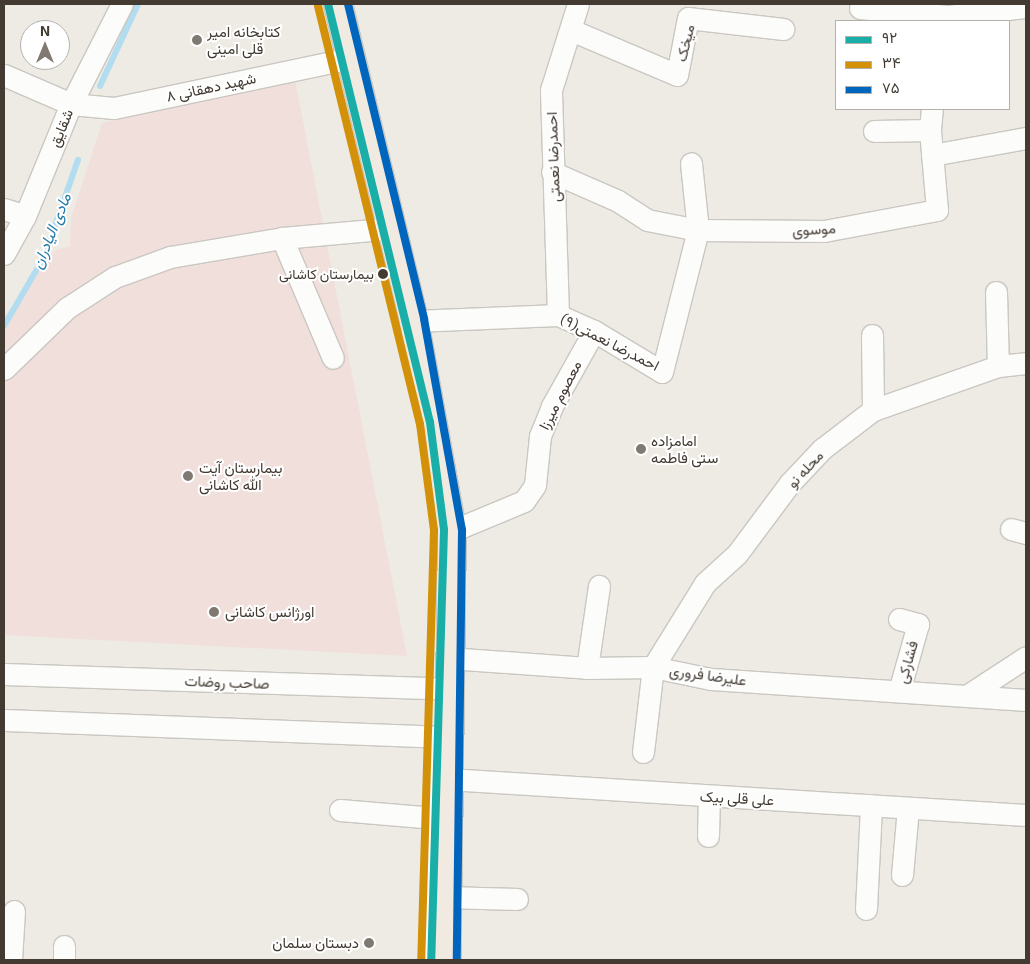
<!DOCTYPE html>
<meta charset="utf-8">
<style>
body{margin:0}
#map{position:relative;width:1030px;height:964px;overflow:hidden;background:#eeebe5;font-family:"Exo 2",Vazirmatn,sans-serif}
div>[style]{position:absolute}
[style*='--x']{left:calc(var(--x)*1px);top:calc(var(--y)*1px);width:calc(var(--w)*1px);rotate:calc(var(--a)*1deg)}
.medical>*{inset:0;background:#f1dfdb}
.stream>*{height:6px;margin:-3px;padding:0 3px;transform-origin:3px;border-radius:3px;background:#b2dcef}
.roads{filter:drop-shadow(1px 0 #cac7c1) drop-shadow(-1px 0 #cac7c1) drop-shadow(0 1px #cac7c1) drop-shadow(0 -1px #cac7c1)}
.minor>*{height:21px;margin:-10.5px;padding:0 10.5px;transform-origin:10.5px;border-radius:10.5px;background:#fcfcfb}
.major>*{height:28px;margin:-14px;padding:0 14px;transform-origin:14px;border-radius:14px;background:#f0eae1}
.bus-1>*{height:8px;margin:-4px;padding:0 4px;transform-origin:4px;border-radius:4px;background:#19aea8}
.bus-2>*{height:8px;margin:-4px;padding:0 4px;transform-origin:4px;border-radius:4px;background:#d3910a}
.bus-3>*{height:8px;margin:-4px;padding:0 4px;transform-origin:4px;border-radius:4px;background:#0065bd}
.dots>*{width:14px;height:14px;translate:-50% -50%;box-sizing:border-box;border:2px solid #fff;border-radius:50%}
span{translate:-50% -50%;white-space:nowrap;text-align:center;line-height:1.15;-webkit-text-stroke:4px #fff;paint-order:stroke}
.bus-label{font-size:14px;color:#433b32}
.right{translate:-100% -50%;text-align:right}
.poi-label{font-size:15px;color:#433b32}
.left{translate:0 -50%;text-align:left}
.street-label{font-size:15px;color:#433b32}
.water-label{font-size:16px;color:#267cab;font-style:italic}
.frame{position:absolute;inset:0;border:5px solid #433b32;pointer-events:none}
.legend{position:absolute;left:835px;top:20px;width:175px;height:90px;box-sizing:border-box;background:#fff;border:1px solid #b4b1ad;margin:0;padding:6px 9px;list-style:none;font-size:15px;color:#433b32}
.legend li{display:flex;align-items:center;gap:10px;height:25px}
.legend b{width:25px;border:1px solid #b4b1ad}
.north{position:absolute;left:20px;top:20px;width:50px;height:50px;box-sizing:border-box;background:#fff;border:1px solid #b4b1ad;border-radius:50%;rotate:0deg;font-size:14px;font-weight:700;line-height:20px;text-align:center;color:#433b32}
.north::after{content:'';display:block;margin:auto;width:18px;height:22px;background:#7f7971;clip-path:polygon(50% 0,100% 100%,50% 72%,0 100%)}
</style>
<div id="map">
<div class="medical">
<div style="clip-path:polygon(295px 80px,407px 656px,4px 635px,4px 317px,56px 250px,70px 246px,71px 218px,102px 123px)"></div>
</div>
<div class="stream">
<div style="--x:100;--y:86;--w:90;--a:-65.1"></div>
<div style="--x:4;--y:326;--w:80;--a:-59.9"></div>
<div style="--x:44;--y:257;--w:103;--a:-70.7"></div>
</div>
<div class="roads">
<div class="minor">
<div style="--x:860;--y:8;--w:88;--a:5.2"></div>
<div style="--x:946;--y:21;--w:5;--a:-68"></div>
<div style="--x:948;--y:16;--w:79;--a:-6.6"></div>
<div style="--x:571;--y:30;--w:115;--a:23"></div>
<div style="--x:677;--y:75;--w:58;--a:-79.1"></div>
<div style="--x:688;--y:18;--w:96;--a:6.6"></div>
<div style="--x:4;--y:75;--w:73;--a:23.4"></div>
<div style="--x:71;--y:104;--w:43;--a:5.3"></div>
<div style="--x:114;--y:108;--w:242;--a:-11.9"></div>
<div style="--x:874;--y:131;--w:56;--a:-1"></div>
<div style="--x:932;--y:155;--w:96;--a:-10.3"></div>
<div style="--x:552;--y:172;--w:72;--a:23.7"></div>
<div style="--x:618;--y:201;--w:35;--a:33"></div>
<div style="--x:647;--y:220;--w:52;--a:11.1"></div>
<div style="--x:698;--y:230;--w:126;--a:0.5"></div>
<div style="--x:824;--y:231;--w:115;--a:-10.5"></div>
<div style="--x:937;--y:210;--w:80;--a:-95"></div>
<div style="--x:930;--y:130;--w:21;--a:-85"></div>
<div style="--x:4;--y:209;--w:22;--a:18"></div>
<div style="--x:282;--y:238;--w:130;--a:67"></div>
<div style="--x:4;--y:254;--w:43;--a:-61.1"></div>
<div style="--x:25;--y:216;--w:121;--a:-67.7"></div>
<div style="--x:71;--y:104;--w:112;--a:-63"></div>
<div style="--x:996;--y:292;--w:74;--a:88.5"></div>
<div style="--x:558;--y:315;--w:225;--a:-91.8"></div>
<div style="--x:551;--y:90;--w:90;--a:-72.6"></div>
<div style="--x:414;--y:321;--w:144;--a:-2.4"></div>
<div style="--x:558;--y:315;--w:39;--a:24"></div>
<div style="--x:594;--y:331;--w:79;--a:31.1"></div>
<div style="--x:662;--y:372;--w:146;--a:-75.8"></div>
<div style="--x:698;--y:230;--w:67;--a:-96"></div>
<div style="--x:872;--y:335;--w:75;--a:89.2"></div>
<div style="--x:4;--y:369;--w:88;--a:-44.1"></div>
<div style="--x:67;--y:308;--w:57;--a:-32.9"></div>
<div style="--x:115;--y:277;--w:59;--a:-20"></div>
<div style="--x:170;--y:257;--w:114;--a:-9.6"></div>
<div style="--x:282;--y:238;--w:111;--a:-5.1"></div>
<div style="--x:1011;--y:529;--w:16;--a:15"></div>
<div style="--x:452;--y:531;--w:78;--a:-22.6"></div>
<div style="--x:524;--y:501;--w:19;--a:-55"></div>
<div style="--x:535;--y:485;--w:49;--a:-84.2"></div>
<div style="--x:540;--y:436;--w:32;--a:-68"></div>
<div style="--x:552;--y:406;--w:86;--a:-60.8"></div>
<div style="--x:899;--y:619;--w:20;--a:15"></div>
<div style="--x:918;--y:624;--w:70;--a:105.8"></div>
<div style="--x:449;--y:658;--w:138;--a:4.1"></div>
<div style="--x:587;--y:668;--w:66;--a:-0.9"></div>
<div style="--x:653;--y:667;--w:59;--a:11.7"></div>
<div style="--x:711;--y:679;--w:316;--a:3.8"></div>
<div style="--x:587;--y:668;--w:83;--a:-81.7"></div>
<div style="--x:4;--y:674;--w:446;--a:1.9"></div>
<div style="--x:968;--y:695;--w:69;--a:-33.2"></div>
<div style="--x:4;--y:720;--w:444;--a:2.2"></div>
<div style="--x:643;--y:752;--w:86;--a:-83.3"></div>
<div style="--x:653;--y:667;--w:99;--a:-58.2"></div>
<div style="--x:705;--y:583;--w:43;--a:-42.2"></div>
<div style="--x:737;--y:554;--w:89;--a:-53.3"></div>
<div style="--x:790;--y:483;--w:47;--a:-46.7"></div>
<div style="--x:822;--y:449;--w:64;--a:-37.4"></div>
<div style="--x:873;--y:410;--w:133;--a:-19.4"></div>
<div style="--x:998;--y:366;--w:28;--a:-6"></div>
<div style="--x:448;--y:779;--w:579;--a:3.56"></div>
<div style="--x:340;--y:810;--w:107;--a:4.8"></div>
<div style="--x:708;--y:836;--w:40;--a:-88.6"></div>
<div style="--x:902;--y:875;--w:67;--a:-84.9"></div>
<div style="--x:446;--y:897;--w:71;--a:1.6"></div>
<div style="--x:866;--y:909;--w:104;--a:-87.2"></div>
<div style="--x:11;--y:960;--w:49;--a:-86.5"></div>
<div style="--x:64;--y:960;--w:14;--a:-90"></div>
<div style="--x:431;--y:960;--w:212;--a:-88.4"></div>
</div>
<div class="major">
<div style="--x:338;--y:4;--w:326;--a:76.5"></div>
<div style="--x:414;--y:321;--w:213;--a:79.7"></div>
<div style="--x:452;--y:531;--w:429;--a:90.7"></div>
</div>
</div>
<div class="bus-1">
<div style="--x:328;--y:4;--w:430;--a:76.3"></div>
<div style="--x:430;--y:422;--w:109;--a:82.6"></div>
<div style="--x:444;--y:530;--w:430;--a:91.7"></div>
</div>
<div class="bus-2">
<div style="--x:318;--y:6;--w:430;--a:76.3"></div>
<div style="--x:420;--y:424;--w:107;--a:82.5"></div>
<div style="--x:434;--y:530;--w:430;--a:91.7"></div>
</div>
<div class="bus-3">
<div style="--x:348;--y:4;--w:324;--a:76.4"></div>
<div style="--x:424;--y:319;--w:214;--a:79.8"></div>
<div style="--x:462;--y:530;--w:430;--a:90.7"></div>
</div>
<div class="dots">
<div style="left:197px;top:40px;background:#7f7971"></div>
<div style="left:383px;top:274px;background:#433b32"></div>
<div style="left:641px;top:449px;background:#7f7971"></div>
<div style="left:188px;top:476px;background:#7f7971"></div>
<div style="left:214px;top:612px;background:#7f7971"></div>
<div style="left:369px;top:943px;background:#7f7971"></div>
</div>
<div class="bus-label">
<span class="right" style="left:374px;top:274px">بیمارستان کاشانی</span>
</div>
<div class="poi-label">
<span class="left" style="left:207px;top:40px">کتابخانه امیر<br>قلی امینی</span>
<span class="left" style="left:651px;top:449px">امامزاده<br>ستی فاطمه</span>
<span class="left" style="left:199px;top:476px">بیمارستان آیت<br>الله کاشانی</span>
<span class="left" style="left:225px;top:612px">اورژانس کاشانی</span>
<span class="right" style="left:359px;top:943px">دبستان سلمان</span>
</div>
<div class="street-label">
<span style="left:685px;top:43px;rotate:-76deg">میخک</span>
<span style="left:211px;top:87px;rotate:-12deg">شهید دهقانی ۸</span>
<span style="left:61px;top:128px;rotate:-68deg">شقایق</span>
<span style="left:553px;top:157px;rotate:-92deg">احمدرضا نعمتی</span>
<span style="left:814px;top:229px;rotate:-3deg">موسوی</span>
<span style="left:610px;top:342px;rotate:27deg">احمدرضا نعمتی(۹)</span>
<span style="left:560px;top:395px;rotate:-63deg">معصوم میرزا</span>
<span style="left:805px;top:469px;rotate:-47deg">محله نو</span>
<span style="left:907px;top:662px;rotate:-74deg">فشارکی</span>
<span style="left:708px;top:675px;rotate:8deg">علیرضا فروری</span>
<span style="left:227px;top:682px;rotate:2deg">صاحب روضات</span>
<span style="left:737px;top:798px;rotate:3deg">علی قلی بیک</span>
</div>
<div class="water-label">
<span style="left:51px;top:231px;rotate:-68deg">مادی الیادران</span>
</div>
<div class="frame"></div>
<ul class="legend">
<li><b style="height:6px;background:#19aea8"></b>۹۲</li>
<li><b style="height:6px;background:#d3910a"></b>۳۴</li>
<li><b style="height:6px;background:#0065bd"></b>۷۵</li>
</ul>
<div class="north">N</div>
</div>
